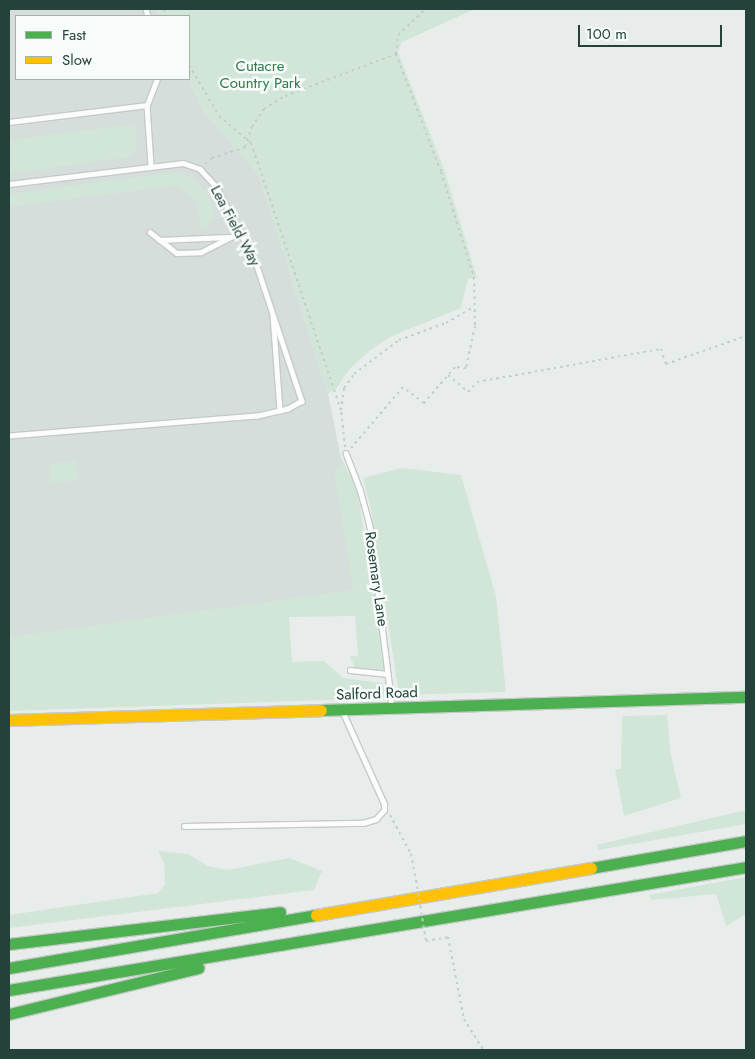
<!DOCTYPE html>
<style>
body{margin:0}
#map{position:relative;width:755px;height:1059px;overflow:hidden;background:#e8edeb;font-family:Jost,sans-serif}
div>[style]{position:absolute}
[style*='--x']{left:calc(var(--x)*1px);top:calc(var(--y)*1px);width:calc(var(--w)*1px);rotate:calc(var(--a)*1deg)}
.built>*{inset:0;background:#d6dedb}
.green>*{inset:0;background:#d1e6d8;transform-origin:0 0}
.path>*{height:2px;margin-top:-1px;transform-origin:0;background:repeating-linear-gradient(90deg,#c3ccca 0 2.5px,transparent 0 6.5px)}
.roads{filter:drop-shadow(1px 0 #c5cac8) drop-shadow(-1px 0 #c5cac8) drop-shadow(0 1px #c5cac8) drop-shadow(0 -1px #c5cac8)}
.lane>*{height:4.5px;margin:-2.25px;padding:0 2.25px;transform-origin:2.25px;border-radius:2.25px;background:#fcfcfc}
.fast>*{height:11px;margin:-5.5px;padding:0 5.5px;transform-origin:5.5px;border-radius:5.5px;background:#4caf50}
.slow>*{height:11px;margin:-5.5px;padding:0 5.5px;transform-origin:5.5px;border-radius:5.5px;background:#ffc107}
.path-bridge>*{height:2px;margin-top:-1px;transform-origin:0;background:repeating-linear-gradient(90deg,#c3ccca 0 2.5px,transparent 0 6.5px)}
span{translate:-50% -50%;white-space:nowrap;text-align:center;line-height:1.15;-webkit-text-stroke:5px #f7fbf9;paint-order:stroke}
.park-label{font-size:15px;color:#2d7a4b}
.street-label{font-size:15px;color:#24423a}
.frame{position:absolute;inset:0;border:10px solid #24423a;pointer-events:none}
.legend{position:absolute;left:15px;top:15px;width:175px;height:65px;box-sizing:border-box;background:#f7fbf9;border:1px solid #a3b1ad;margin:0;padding:6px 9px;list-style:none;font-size:15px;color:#24423a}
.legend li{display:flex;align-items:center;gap:10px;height:25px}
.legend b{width:25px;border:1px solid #a3b1ad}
.scale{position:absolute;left:578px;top:25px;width:144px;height:22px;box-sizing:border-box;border:2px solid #24423a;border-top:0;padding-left:6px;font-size:15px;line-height:18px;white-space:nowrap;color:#24423a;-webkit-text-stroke:4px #f7fbf9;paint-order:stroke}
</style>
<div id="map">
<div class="built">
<div style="clip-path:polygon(9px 9px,157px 9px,160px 16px,16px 16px,16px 79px,188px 79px,205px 113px,259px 175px,328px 394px,366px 581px,359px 601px,9px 652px)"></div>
</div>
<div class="green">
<div style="clip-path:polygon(157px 9px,475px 9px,402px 42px,398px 52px,445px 172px,477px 278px,468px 279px,461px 308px,392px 336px,369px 351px,348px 371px,337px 388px,328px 394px,259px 175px,205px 113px,188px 79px,189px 16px,160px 16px)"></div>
<div style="clip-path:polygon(135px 124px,136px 151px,127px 157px,9px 174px,9px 140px)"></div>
<div style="clip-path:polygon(177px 172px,195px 180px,206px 193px,214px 207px,214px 216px,207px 226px,201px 229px,196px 200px,178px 185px,9px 207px,9px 194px)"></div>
<div style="clip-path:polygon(340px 455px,357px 489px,386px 667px,380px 672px,351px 669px,354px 666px,350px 656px,358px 656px,355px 616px,289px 617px,292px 662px,324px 661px,343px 678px,382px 683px,385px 690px,383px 698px,9px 711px,9px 637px,353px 590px,334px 468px,343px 467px)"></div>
<div style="left:76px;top:461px;width:19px;height:27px;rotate:84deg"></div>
<div style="clip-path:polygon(402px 468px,461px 475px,496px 596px,506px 692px,399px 695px,371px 510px,363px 478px)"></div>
<div style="clip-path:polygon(667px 715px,671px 755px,681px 798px,624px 816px,615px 769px,621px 769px,622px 716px)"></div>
<div style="clip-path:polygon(746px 810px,746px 824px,598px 850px,596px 845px)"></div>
<div style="clip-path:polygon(158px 851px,188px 854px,208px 866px,229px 870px,289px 858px,322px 871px,314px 890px,9px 928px,9px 915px,158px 893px,165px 884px,164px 863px)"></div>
<div style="clip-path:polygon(746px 877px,746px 914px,726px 926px,716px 894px,651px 900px,649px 895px)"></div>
</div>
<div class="path">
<div style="--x:164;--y:9;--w:8;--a:67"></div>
<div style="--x:396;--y:54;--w:19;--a:-84"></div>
<div style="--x:398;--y:35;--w:38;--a:-43"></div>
<div style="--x:189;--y:65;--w:59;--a:59.5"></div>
<div style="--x:219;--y:116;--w:42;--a:40.2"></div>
<div style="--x:251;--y:143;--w:282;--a:71.4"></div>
<div style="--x:205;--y:164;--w:9;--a:-41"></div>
<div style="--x:212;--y:158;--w:35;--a:-18"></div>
<div style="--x:245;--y:147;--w:21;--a:-71"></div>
<div style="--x:252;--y:127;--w:22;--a:-56"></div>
<div style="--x:264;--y:109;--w:25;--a:-32"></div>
<div style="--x:285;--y:96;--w:119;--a:-20.7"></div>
<div style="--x:396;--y:54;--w:126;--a:69.1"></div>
<div style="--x:441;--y:172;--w:110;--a:72.6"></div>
<div style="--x:474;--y:277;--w:49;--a:88.8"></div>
<div style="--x:475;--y:326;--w:43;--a:102.1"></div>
<div style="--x:466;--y:368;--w:11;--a:-175"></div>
<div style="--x:455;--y:367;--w:48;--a:130.7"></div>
<div style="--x:424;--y:403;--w:26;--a:-143"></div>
<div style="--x:403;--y:387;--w:80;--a:130.4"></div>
<div style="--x:448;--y:375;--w:26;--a:40"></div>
<div style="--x:468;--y:392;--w:13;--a:-48"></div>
<div style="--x:477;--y:382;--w:187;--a:-10.2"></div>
<div style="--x:661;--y:349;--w:16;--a:72"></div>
<div style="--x:666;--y:364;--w:85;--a:-19.3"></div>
<div style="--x:345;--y:447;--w:37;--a:-96"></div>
<div style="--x:341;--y:410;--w:22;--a:-82"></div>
<div style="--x:344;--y:388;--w:17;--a:-54"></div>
<div style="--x:354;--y:374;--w:56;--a:-37.1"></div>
<div style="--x:399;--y:340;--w:50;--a:-19.9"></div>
<div style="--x:446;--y:323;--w:32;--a:-30"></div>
<div style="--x:390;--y:815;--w:44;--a:61.7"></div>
<div style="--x:411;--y:854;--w:20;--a:79"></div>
<div style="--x:426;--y:941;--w:22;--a:-10"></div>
<div style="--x:448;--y:937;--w:84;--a:79"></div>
<div style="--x:464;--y:1019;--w:36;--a:58"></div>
</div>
<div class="roads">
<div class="lane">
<div style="--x:146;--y:9;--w:7;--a:74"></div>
<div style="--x:147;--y:105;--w:28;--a:-69"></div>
<div style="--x:9;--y:122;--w:139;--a:-7"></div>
<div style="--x:147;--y:105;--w:61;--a:86.2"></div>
<div style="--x:9;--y:184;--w:175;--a:-6.9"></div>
<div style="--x:183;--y:163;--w:18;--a:19"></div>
<div style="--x:200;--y:169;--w:23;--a:47"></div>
<div style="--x:216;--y:186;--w:84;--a:62.2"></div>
<div style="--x:255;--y:260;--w:149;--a:71.6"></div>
<div style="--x:302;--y:401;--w:16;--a:150"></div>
<div style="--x:288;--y:409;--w:32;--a:167"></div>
<div style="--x:257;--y:416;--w:249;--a:175.4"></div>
<div style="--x:150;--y:232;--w:34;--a:38"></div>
<div style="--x:177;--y:253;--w:24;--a:-2"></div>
<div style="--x:201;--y:252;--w:45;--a:-26.6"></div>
<div style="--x:159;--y:240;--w:69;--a:-2.5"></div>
<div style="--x:273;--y:315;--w:96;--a:85.8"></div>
<div style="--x:346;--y:453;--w:39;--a:69"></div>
<div style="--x:360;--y:489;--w:39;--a:75"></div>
<div style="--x:370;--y:527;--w:181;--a:83"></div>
<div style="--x:350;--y:670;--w:38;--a:6"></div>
<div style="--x:184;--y:826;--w:179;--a:-1"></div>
<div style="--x:363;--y:823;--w:14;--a:-17"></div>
<div style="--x:376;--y:819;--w:12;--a:-48"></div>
<div style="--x:384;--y:810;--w:6;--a:-90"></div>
<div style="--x:384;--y:804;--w:100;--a:-114.3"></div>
</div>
<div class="fast">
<div style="--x:321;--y:710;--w:425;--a:-1.8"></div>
<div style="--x:591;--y:868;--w:157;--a:-9.9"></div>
<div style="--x:9;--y:944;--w:273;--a:-6.7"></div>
<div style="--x:9;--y:968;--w:312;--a:-9.8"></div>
<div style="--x:9;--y:990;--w:747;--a:-9.47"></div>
<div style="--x:9;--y:1014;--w:195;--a:-13.7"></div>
</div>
<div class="slow">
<div style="--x:9;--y:720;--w:312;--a:-1.8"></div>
<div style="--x:316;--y:915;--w:279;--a:-9.7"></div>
</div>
</div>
<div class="path-bridge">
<div style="--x:415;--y:874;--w:68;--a:80.7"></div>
</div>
<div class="park-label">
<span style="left:260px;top:75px">Cutacre<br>Country Park</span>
</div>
<div class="street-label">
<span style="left:235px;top:226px;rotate:62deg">Lea Field Way</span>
<span style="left:376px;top:579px;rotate:82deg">Rosemary Lane</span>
<span style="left:377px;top:694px;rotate:-2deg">Salford Road</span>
</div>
<div class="frame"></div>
<ul class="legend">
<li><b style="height:6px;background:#4caf50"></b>Fast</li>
<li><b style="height:6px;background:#ffc107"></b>Slow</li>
</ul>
<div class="scale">100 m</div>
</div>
